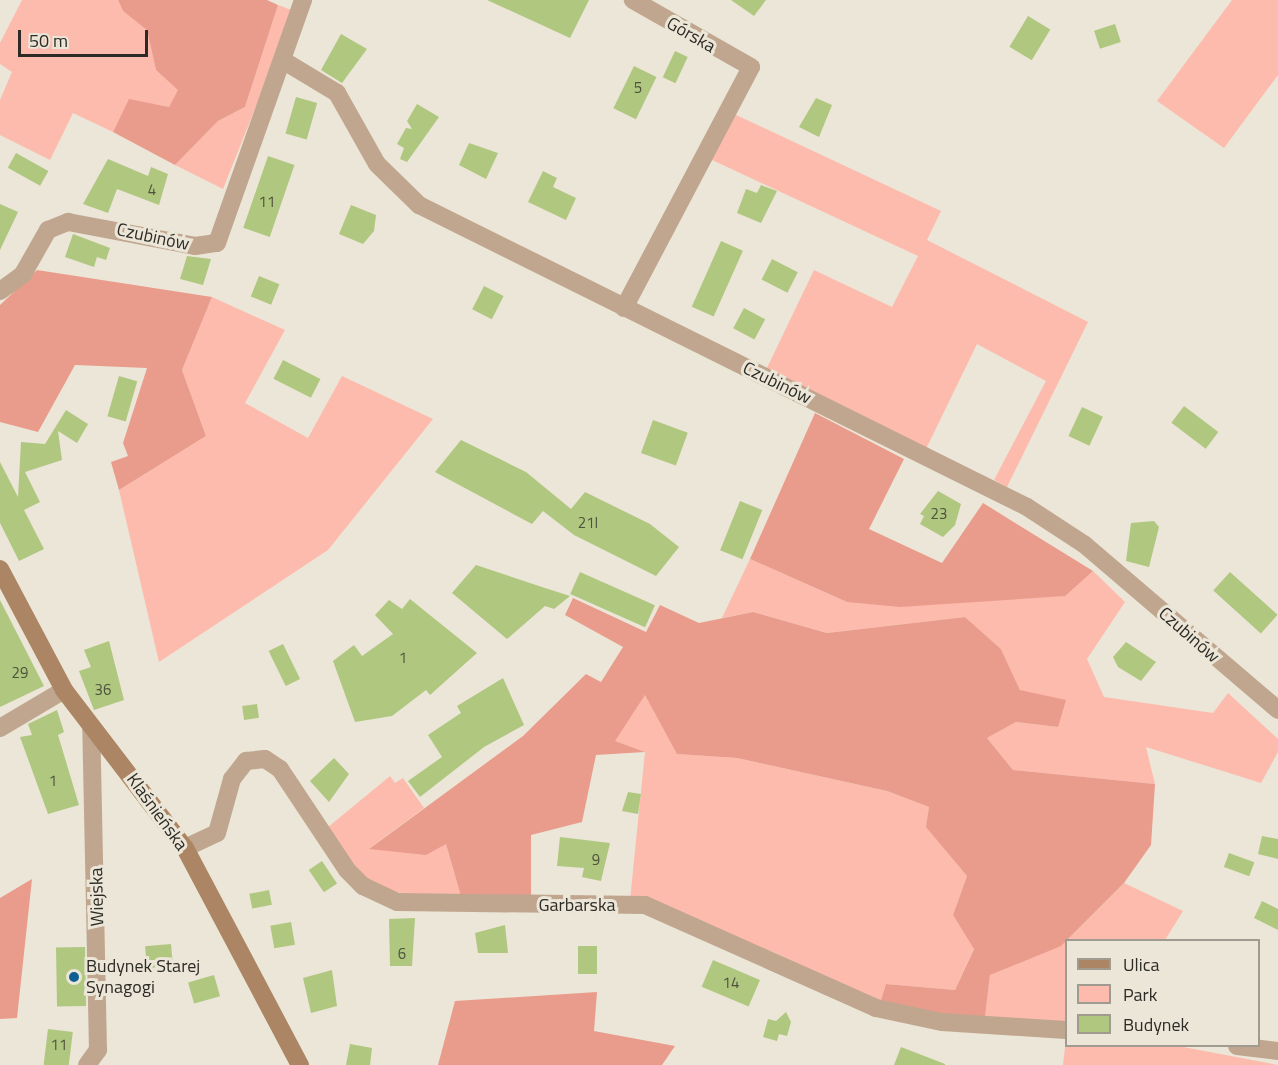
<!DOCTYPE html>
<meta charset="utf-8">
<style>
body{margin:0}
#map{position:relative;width:1278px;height:1065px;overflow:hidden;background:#ebe6d7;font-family:"Titillium Web",sans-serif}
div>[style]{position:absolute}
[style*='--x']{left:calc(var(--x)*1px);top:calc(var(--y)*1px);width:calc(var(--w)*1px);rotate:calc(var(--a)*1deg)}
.green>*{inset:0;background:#fdbbad}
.forest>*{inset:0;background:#ea9c8c}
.building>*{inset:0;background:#b0c780;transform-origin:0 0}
.street>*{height:18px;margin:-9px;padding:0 9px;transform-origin:9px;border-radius:9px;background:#c0a68f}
.secondary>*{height:18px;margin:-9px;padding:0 9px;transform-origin:9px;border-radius:9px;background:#ac8664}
.dots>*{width:16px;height:16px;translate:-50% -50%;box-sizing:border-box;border:3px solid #ebe6d7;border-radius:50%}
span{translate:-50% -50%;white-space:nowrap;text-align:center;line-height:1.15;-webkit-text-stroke:6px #ebe6d7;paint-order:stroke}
.number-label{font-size:15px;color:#4e523c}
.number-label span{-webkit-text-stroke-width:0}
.street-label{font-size:18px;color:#2d2b26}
.poi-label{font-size:18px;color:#2d2b26}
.left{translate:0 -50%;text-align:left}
.legend{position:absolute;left:1065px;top:939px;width:195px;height:108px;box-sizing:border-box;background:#ebe6d7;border:2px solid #9f9b90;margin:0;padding:8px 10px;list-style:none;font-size:18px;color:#2d2b26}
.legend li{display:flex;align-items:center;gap:12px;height:30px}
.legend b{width:30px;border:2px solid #9f9b90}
.scale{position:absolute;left:18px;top:30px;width:130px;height:27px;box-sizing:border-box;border:3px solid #2d2b26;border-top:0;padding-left:8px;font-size:18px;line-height:21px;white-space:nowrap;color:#2d2b26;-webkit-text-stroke:4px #ebe6d7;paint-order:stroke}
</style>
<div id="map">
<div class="green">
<div style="clip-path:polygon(22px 0,118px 0,123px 11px,147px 29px,156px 70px,179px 90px,169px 107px,129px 100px,113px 132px,73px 113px,50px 160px,0 135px,0 100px,12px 72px,0 64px,0 43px)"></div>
<div style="clip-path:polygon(1232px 0,1278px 0,1278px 75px,1224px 148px,1157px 101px)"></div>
<div style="clip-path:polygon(278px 5px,294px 11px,223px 189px,175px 165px,218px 121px,245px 107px)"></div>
<div style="clip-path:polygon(734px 114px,941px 211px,927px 240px,1088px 322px,1007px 487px,994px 480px,1046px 381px,977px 344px,926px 449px,766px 370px,814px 270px,892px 307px,918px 256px,710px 159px)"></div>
<div style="clip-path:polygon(212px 297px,285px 330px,245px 403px,308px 438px,342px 376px,433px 419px,328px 550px,159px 662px,119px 490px,206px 436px,182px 370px)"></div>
<div style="clip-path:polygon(750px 559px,847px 602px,1064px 596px,1093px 571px,1125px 602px,1087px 659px,1104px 697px,1213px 713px,1228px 693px,1278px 739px,1278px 752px,1261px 783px,1146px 747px,1155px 784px,1013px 770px,987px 738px,1016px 722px,1058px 727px,1020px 690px,1001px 649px,965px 617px,827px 633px,753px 612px,722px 618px)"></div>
<div style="clip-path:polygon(645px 694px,678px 754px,737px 758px,887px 791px,929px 807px,927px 827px,967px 876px,953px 915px,974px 948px,955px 990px,886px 984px,880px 1003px,773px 952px,630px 900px,645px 752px,614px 741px)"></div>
<div style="clip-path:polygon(390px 776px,395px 783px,403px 778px,424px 808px,370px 848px,446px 844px,462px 900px,378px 890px,353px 870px,327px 828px)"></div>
<div style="clip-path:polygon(1124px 883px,1183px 911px,1165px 940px,1067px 940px)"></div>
<div style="clip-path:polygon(1066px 941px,1066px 1022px,985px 1017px,990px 975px)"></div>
<div style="clip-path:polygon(1066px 1038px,1066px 1046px,1178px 1046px,1278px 1065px,1063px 1065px)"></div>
</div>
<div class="forest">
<div style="clip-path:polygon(118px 0,267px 0,278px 5px,245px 107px,218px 121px,175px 165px,113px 132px,129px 99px,169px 107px,178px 90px,156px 70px,147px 30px,123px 11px)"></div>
<div style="clip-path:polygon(37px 270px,212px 297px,182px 370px,206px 436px,119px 490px,111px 462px,128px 456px,123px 443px,147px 368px,75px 365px,38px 432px,0 422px,0 305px)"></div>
<div style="clip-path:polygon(815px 413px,904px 459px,869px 529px,942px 563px,983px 503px,1093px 571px,1065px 596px,900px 607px,847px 602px,750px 559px)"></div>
<div style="clip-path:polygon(573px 598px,646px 632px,660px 605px,699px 623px,753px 612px,827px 633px,965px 617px,1001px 649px,1020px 690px,1066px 700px,1058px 727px,1016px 722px,987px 738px,1013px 770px,1155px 784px,1151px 845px,1124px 883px,1061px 946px,990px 975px,985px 1017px,904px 1011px,880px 1003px,886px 984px,955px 990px,974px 949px,953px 915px,967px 876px,926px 827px,929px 807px,887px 791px,737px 758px,677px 754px,645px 695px,615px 741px,645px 752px,596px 755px,582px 822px,531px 835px,531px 897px,462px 900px,446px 844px,426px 855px,369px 849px,523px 736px,586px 674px,601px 682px,623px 647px,565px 615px)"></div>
<div style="clip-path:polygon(32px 879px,17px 1018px,0 1019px,0 898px)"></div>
<div style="clip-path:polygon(597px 992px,594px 1031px,675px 1046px,662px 1065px,438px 1065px,455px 1001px)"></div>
</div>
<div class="building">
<div style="clip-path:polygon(487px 0,589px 0,570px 38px)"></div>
<div style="clip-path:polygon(731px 0,766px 0,754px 16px)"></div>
<div style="left:1028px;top:16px;width:26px;height:36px;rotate:31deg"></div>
<div style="left:1115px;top:24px;width:19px;height:22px;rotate:72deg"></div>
<div style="clip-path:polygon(341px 34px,367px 49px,342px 83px,321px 70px)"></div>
<div style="left:675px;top:51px;width:14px;height:29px;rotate:25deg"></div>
<div style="left:634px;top:66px;width:25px;height:47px;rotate:26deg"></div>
<div style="left:296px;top:97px;width:22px;height:38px;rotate:16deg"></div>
<div style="clip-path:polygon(816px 98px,832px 105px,819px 137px,799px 127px)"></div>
<div style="clip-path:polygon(417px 104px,439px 117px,407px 162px,400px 159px,404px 148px,397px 144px,406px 128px,412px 129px,407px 121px)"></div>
<div style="clip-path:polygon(469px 143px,498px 153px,486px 179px,459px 165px)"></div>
<div style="left:16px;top:153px;width:37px;height:17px;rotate:29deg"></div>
<div style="left:268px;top:156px;width:28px;height:76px;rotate:19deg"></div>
<div style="clip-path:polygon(108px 159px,148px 176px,151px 167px,168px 174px,159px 205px,117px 189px,108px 213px,83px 204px)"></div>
<div style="clip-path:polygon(543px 171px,557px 178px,553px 187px,576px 198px,566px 220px,528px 202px)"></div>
<div style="clip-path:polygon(761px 185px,777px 191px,761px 223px,737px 213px,746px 189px,757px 193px)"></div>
<div style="clip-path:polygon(0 204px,18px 212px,0 250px)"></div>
<div style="clip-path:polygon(351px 205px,376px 215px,374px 231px,363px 244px,339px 234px)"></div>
<div style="clip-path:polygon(73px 234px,110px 248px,106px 260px,97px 257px,94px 267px,65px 257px)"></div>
<div style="left:721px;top:241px;width:24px;height:72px;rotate:24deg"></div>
<div style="clip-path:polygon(187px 256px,211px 259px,203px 285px,180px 279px)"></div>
<div style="left:772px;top:259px;width:29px;height:23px;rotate:27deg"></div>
<div style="left:259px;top:276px;width:22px;height:22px;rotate:22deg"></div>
<div style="left:484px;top:286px;width:22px;height:26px;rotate:27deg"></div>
<div style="left:744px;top:308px;width:24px;height:23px;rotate:28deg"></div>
<div style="left:283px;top:360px;width:42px;height:21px;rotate:27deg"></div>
<div style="left:119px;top:376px;width:19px;height:42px;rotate:16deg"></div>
<div style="left:1184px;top:406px;width:43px;height:21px;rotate:37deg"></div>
<div style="left:1082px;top:407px;width:23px;height:32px;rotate:25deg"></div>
<div style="clip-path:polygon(66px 410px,88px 424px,77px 443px,58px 431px,62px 460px,25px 472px,40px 502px,24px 510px,44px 549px,19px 561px,0 523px,0 462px,18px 497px,21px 442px,45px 444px)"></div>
<div style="left:653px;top:420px;width:37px;height:35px;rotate:20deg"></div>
<div style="clip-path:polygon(461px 440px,526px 472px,571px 509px,585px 492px,650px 524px,679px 547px,656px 576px,574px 535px,543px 511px,532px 524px,435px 472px)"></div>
<div style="clip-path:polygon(938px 491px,961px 504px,955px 525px,943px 537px,920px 524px,924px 516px,920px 514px)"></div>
<div style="left:740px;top:501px;width:24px;height:53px;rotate:22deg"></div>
<div style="clip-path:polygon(1154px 521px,1159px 527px,1149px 567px,1126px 561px,1131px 523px)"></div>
<div style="clip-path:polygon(476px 565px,542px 587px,570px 596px,554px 609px,545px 606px,507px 639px,452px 593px)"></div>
<div style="left:580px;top:572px;width:82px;height:24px;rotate:24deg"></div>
<div style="left:1230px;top:572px;width:64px;height:25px;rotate:42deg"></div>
<div style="clip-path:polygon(410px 599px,477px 653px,430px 695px,426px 690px,392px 716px,355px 722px,333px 661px,354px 645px,362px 656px,393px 634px,375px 615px,389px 600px,402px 609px)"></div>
<div style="clip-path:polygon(0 600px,44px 686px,0 707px)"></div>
<div style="clip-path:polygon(109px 641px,124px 700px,94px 710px,79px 671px,91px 667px,84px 650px)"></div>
<div style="clip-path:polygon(1126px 642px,1156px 662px,1141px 681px,1118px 667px,1113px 657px)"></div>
<div style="left:283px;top:644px;width:39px;height:16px;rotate:64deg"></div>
<div style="clip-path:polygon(503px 678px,524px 725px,484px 747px,420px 797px,408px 781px,442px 757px,428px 735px,461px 713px,457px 706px)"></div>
<div style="left:257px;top:704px;width:14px;height:15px;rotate:82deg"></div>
<div style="clip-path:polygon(57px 710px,64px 732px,58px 735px,79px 805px,48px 814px,20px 737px,32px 735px,28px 724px)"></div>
<div style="clip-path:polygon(334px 758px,349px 774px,329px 802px,310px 781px)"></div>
<div style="clip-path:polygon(628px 792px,641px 794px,638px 814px,622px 811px)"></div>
<div style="clip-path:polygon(1262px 836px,1278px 839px,1278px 859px,1258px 854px)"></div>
<div style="clip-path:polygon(560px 837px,610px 843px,601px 881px,582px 877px,584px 868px,557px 866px)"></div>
<div style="left:1229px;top:853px;width:27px;height:15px;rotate:20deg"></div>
<div style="left:322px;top:861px;width:27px;height:16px;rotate:56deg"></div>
<div style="left:269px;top:890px;width:15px;height:20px;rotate:79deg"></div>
<div style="clip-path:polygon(1262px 901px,1278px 909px,1278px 930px,1254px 918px)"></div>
<div style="clip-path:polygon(415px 918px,412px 966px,390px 966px,389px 919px)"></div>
<div style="left:291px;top:922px;width:23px;height:21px;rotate:80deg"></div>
<div style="clip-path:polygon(505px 925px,508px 953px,478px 953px,475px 933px)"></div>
<div style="left:171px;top:944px;width:22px;height:26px;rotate:85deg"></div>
<div style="left:578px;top:946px;width:19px;height:28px"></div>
<div style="left:85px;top:947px;width:59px;height:29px;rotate:89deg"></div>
<div style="left:713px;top:960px;width:51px;height:29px;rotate:23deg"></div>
<div style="clip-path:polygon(332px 970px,337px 1006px,311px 1013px,303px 978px)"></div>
<div style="left:214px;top:975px;width:22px;height:27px;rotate:74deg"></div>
<div style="clip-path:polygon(786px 1012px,791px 1022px,787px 1036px,779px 1034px,777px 1041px,763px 1037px,768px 1019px,776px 1021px)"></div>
<div style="left:48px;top:1029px;width:25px;height:36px;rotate:7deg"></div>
<div style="clip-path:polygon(350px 1044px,372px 1048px,370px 1065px,346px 1065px)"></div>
<div style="clip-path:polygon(901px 1047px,945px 1064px,945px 1065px,894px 1065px)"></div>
</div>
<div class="street">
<div style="--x:284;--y:61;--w:62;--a:31.1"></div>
<div style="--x:337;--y:93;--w:81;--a:60.6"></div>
<div style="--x:377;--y:164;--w:59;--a:44.3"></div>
<div style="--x:419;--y:205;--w:679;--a:26.41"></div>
<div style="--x:1027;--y:507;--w:69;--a:33.2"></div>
<div style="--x:1085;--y:545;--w:254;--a:40.5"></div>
<div style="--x:0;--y:291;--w:29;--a:-36"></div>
<div style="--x:23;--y:274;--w:51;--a:-60.4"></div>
<div style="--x:48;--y:230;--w:22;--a:-22"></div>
<div style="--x:68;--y:222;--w:129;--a:10.7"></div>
<div style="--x:195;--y:246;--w:22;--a:-8"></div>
<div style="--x:217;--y:243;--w:258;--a:-70.5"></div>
<div style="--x:624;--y:308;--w:272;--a:-62.2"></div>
<div style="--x:751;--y:67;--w:136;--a:-150.4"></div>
<div style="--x:0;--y:728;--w:74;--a:-30.7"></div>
<div style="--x:185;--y:848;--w:35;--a:-25"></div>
<div style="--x:217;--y:833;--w:56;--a:-74.5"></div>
<div style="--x:232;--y:779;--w:23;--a:-52"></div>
<div style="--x:246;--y:761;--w:19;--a:-6"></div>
<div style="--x:265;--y:759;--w:18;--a:34"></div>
<div style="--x:280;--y:769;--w:121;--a:56.4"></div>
<div style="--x:347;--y:870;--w:23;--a:45"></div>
<div style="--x:363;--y:886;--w:38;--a:25"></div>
<div style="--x:397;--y:902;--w:248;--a:0.7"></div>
<div style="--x:645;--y:905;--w:253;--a:24"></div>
<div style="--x:876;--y:1008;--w:67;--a:12"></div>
<div style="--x:942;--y:1022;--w:124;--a:3.7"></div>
<div style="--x:1237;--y:1046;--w:41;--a:7"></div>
<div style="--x:87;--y:1065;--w:19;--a:-54"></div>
<div style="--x:98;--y:1050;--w:323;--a:-91.2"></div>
</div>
<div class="secondary">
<div style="--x:0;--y:569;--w:137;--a:62.1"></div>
<div style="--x:64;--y:690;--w:199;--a:52.6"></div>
<div style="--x:185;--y:848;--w:246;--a:62.1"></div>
</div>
<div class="dots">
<div style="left:74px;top:977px;background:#0f5f92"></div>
</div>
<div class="number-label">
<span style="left:638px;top:88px">5</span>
<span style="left:152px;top:190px">4</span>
<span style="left:267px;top:202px">11</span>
<span style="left:939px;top:514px">23</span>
<span style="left:588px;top:523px">21I</span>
<span style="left:403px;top:658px">1</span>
<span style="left:20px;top:673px">29</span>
<span style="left:103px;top:690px">36</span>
<span style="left:53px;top:781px">1</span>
<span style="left:596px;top:860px">9</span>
<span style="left:402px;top:954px">6</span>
<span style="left:731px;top:983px">14</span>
<span style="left:59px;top:1045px">11</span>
</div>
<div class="street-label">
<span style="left:691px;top:35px;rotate:30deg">Górska</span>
<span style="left:153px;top:237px;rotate:12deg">Czubinów</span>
<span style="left:777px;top:383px;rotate:26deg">Czubinów</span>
<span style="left:1189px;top:635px;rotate:41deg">Czubinów</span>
<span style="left:157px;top:812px;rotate:54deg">Klaśnieńska</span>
<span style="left:97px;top:897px;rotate:-91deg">Wiejska</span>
<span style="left:577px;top:905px">Garbarska</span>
</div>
<div class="poi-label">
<span class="left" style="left:86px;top:977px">Budynek Starej<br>Synagogi</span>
</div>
<ul class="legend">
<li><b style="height:8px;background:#ac8664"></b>Ulica</li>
<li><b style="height:16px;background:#fdbbad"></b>Park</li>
<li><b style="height:16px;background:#b0c780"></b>Budynek</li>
</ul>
<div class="scale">50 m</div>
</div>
